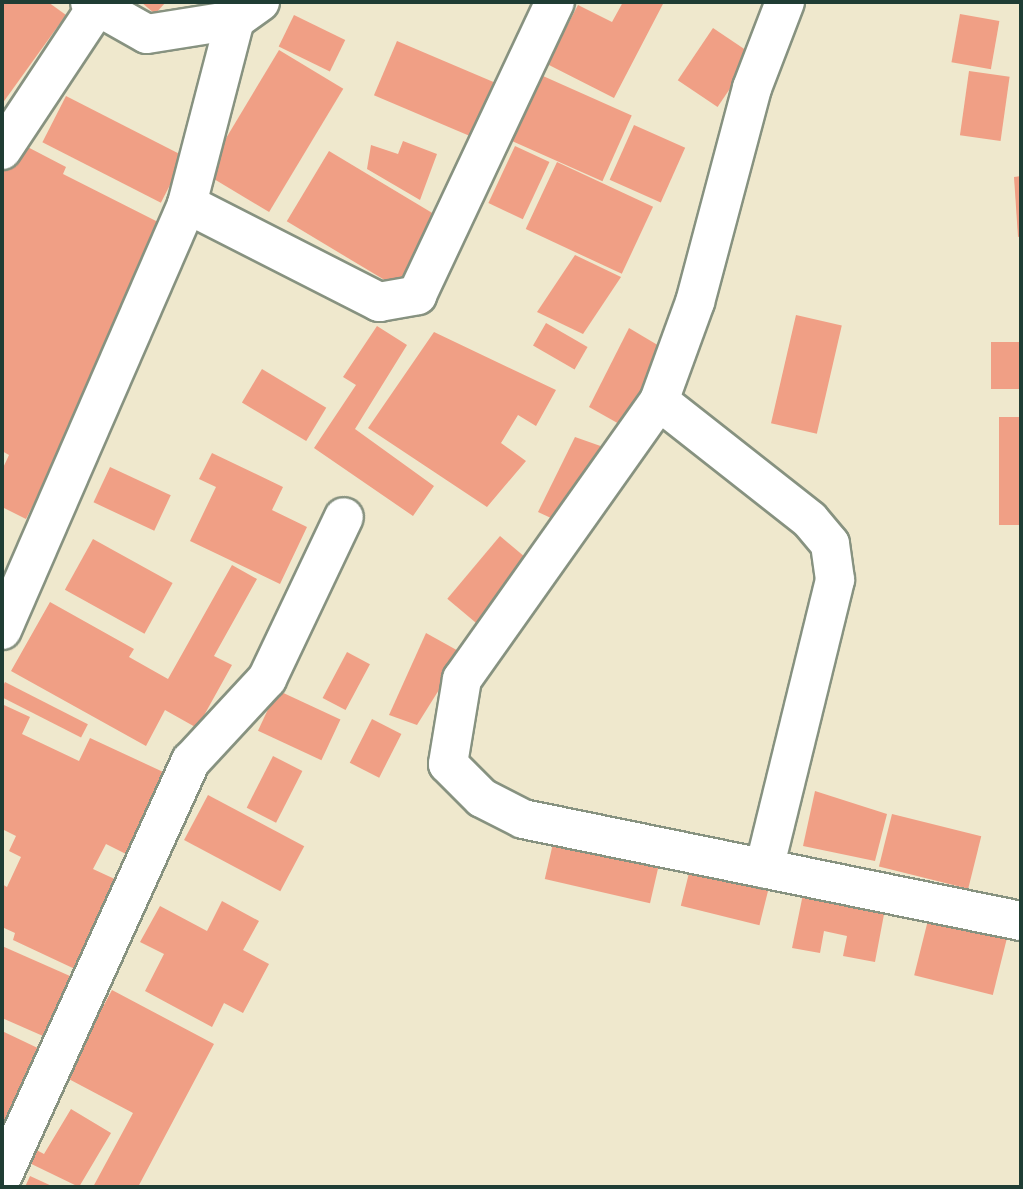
<!DOCTYPE html>
<style>
body{margin:0}
#map{position:relative;width:1023px;height:1189px;overflow:hidden;background:#efe8cd;font-family:Caveat,sans-serif}
div>[style]{position:absolute}
[style*='--x']{left:calc(var(--x)*1px);top:calc(var(--y)*1px);width:calc(var(--w)*1px);rotate:calc(var(--a)*1deg)}
.building>*{inset:0;background:#f09f85;transform-origin:0 0}
.roads{filter:drop-shadow(2px 0 #879280) drop-shadow(-2px 0 #879280) drop-shadow(0 2px #879280) drop-shadow(0 -2px #879280)}
.minor>*{height:38px;margin:-19px;padding:0 19px;transform-origin:19px;border-radius:19px;background:#fff}
span{translate:-50% -50%;white-space:nowrap;text-align:center;line-height:1.15;-webkit-text-stroke:7px #fbf7ec;paint-order:stroke}
.frame{position:absolute;inset:0;border:4px solid #1f3d34;pointer-events:none}
</style>
<div id="map">
<div class="building">
<div style="clip-path:polygon(2px 2px,48px 2px,66px 15px,2px 104px)"></div>
<div style="clip-path:polygon(141px 2px,166px 2px,155px 14px)"></div>
<div style="clip-path:polygon(623px 2px,664px 2px,614px 98px,547px 64px,578px 5px,612px 22px)"></div>
<div style="left:960px;top:14px;width:40px;height:49px;rotate:10deg"></div>
<div style="left:294px;top:15px;width:57px;height:35px;rotate:26deg"></div>
<div style="left:713px;top:28px;width:48px;height:63px;rotate:34deg"></div>
<div style="left:397px;top:41px;width:108px;height:59px;rotate:23deg"></div>
<div style="left:279px;top:50px;width:75px;height:144px;rotate:31deg"></div>
<div style="left:969px;top:71px;width:41px;height:65px;rotate:8deg"></div>
<div style="left:534px;top:72px;width:107px;height:72px;rotate:24deg"></div>
<div style="left:66px;top:96px;width:133px;height:52px;rotate:27deg"></div>
<div style="left:634px;top:125px;width:56px;height:60px;rotate:24deg"></div>
<div style="clip-path:polygon(403px 141px,437px 154px,420px 200px,367px 169px,371px 145px,398px 154px)"></div>
<div style="clip-path:polygon(18px 142px,66px 167px,63px 174px,162px 224px,152px 272px,26px 519px,2px 507px,2px 470px,9px 455px,2px 451px,2px 173px)"></div>
<div style="left:515px;top:146px;width:38px;height:63px;rotate:25deg"></div>
<div style="left:329px;top:151px;width:137px;height:82px;rotate:31deg"></div>
<div style="left:557px;top:162px;width:106px;height:74px;rotate:25deg"></div>
<div style="clip-path:polygon(1021px 176px,1021px 236px,1018px 237px,1014px 177px)"></div>
<div style="clip-path:polygon(575px 255px,621px 277px,583px 334px,537px 312px)"></div>
<div style="left:796px;top:315px;width:47px;height:111px;rotate:13deg"></div>
<div style="left:546px;top:323px;width:48px;height:26px;rotate:30deg"></div>
<div style="clip-path:polygon(377px 326px,407px 345px,355px 429px,434px 486px,413px 516px,314px 448px,356px 385px,343px 377px)"></div>
<div style="clip-path:polygon(629px 328px,666px 350px,621px 425px,589px 407px)"></div>
<div style="clip-path:polygon(434px 332px,556px 390px,536px 426px,518px 415px,501px 443px,526px 461px,487px 507px,368px 428px)"></div>
<div style="left:1021px;top:342px;width:47px;height:30px;rotate:90deg"></div>
<div style="left:262px;top:369px;width:75px;height:39px;rotate:31deg"></div>
<div style="left:999px;top:417px;width:22px;height:108px"></div>
<div style="clip-path:polygon(575px 437px,609px 449px,566px 525px,538px 512px)"></div>
<div style="clip-path:polygon(212px 453px,283px 487px,272px 510px,307px 527px,280px 584px,190px 541px,216px 487px,199px 479px)"></div>
<div style="left:110px;top:467px;width:67px;height:39px;rotate:25deg"></div>
<div style="left:500px;top:536px;width:45px;height:82px;rotate:40deg"></div>
<div style="left:93px;top:539px;width:91px;height:58px;rotate:29deg"></div>
<div style="clip-path:polygon(232px 565px,257px 579px,214px 656px,232px 665px,197px 728px,165px 710px,146px 746px,11px 671px,50px 602px,134px 649px,129px 657px,168px 679px)"></div>
<div style="clip-path:polygon(426px 633px,462px 653px,417px 725px,389px 715px)"></div>
<div style="left:347px;top:652px;width:26px;height:52px;rotate:28deg"></div>
<div style="left:5px;top:682px;width:93px;height:15px;rotate:27deg"></div>
<div style="left:277px;top:690px;width:70px;height:45px;rotate:25deg"></div>
<div style="clip-path:polygon(4px 705px,30px 717px,22px 734px,79px 761px,90px 738px,174px 777px,136px 859px,106px 844px,93px 869px,119px 881px,77px 970px,13px 940px,15px 933px,2px 927px,2px 884px,7px 887px,21px 857px,9px 851px,16px 836px,2px 829px)"></div>
<div style="left:372px;top:719px;width:33px;height:49px;rotate:27deg"></div>
<div style="left:273px;top:756px;width:33px;height:58px;rotate:27deg"></div>
<div style="clip-path:polygon(815px 791px,887px 814px,875px 861px,803px 846px)"></div>
<div style="left:208px;top:795px;width:109px;height:51px;rotate:28deg"></div>
<div style="left:892px;top:814px;width:92px;height:54px;rotate:14deg"></div>
<div style="left:554px;top:839px;width:108px;height:41px;rotate:13deg"></div>
<div style="left:691px;top:865px;width:81px;height:42px;rotate:14deg"></div>
<div style="clip-path:polygon(803px 894px,885px 909px,875px 962px,843px 956px,847px 936px,824px 931px,820px 953px,792px 948px)"></div>
<div style="clip-path:polygon(222px 901px,259px 921px,243px 950px,269px 964px,243px 1013px,224px 1003px,212px 1027px,145px 991px,164px 954px,140px 942px,160px 906px,207px 931px)"></div>
<div style="left:928px;top:920px;width:81px;height:57px;rotate:14deg"></div>
<div style="clip-path:polygon(2px 946px,70px 976px,43px 1036px,2px 1018px)"></div>
<div style="clip-path:polygon(112px 990px,214px 1044px,138px 1187px,93px 1187px,133px 1113px,65px 1077px)"></div>
<div style="clip-path:polygon(2px 1031px,44px 1051px,2px 1133px)"></div>
<div style="clip-path:polygon(71px 1109px,111px 1133px,79px 1187px,19px 1158px,27px 1145px,44px 1154px)"></div>
<div style="clip-path:polygon(30px 1176px,54px 1187px,25px 1187px)"></div>
</div>
<div class="roads">
<div class="minor">
<div style="--x:90;--y:2;--w:65;--a:29.3"></div>
<div style="--x:147;--y:34;--w:89;--a:-9"></div>
<div style="--x:235;--y:20;--w:31;--a:-36"></div>
<div style="--x:785;--y:2;--w:92;--a:111"></div>
<div style="--x:752;--y:88;--w:221;--a:104.9"></div>
<div style="--x:695;--y:302;--w:105;--a:110"></div>
<div style="--x:659;--y:401;--w:341;--a:125.3"></div>
<div style="--x:462;--y:679;--w:86;--a:99.4"></div>
<div style="--x:448;--y:764;--w:48;--a:45"></div>
<div style="--x:482;--y:798;--w:46;--a:27.1"></div>
<div style="--x:523;--y:819;--w:508;--a:11.58"></div>
<div style="--x:2;--y:150;--w:170;--a:-56.5"></div>
<div style="--x:187;--y:204;--w:216;--a:27"></div>
<div style="--x:379;--y:302;--w:39;--a:-10"></div>
<div style="--x:417;--y:295;--w:324;--a:-64.8"></div>
<div style="--x:659;--y:401;--w:192;--a:38.2"></div>
<div style="--x:810;--y:520;--w:31;--a:50"></div>
<div style="--x:830;--y:544;--w:36;--a:82"></div>
<div style="--x:835;--y:580;--w:297;--a:103.8"></div>
<div style="--x:2;--y:630;--w:464;--a:-66.5"></div>
<div style="--x:187;--y:204;--w:190;--a:-75.4"></div>
<div style="--x:2;--y:1177;--w:457;--a:-65.6"></div>
<div style="--x:191;--y:761;--w:112;--a:-47.2"></div>
<div style="--x:267;--y:679;--w:179;--a:-64.6"></div>
</div>
</div>
<div class="frame"></div>
</div>
